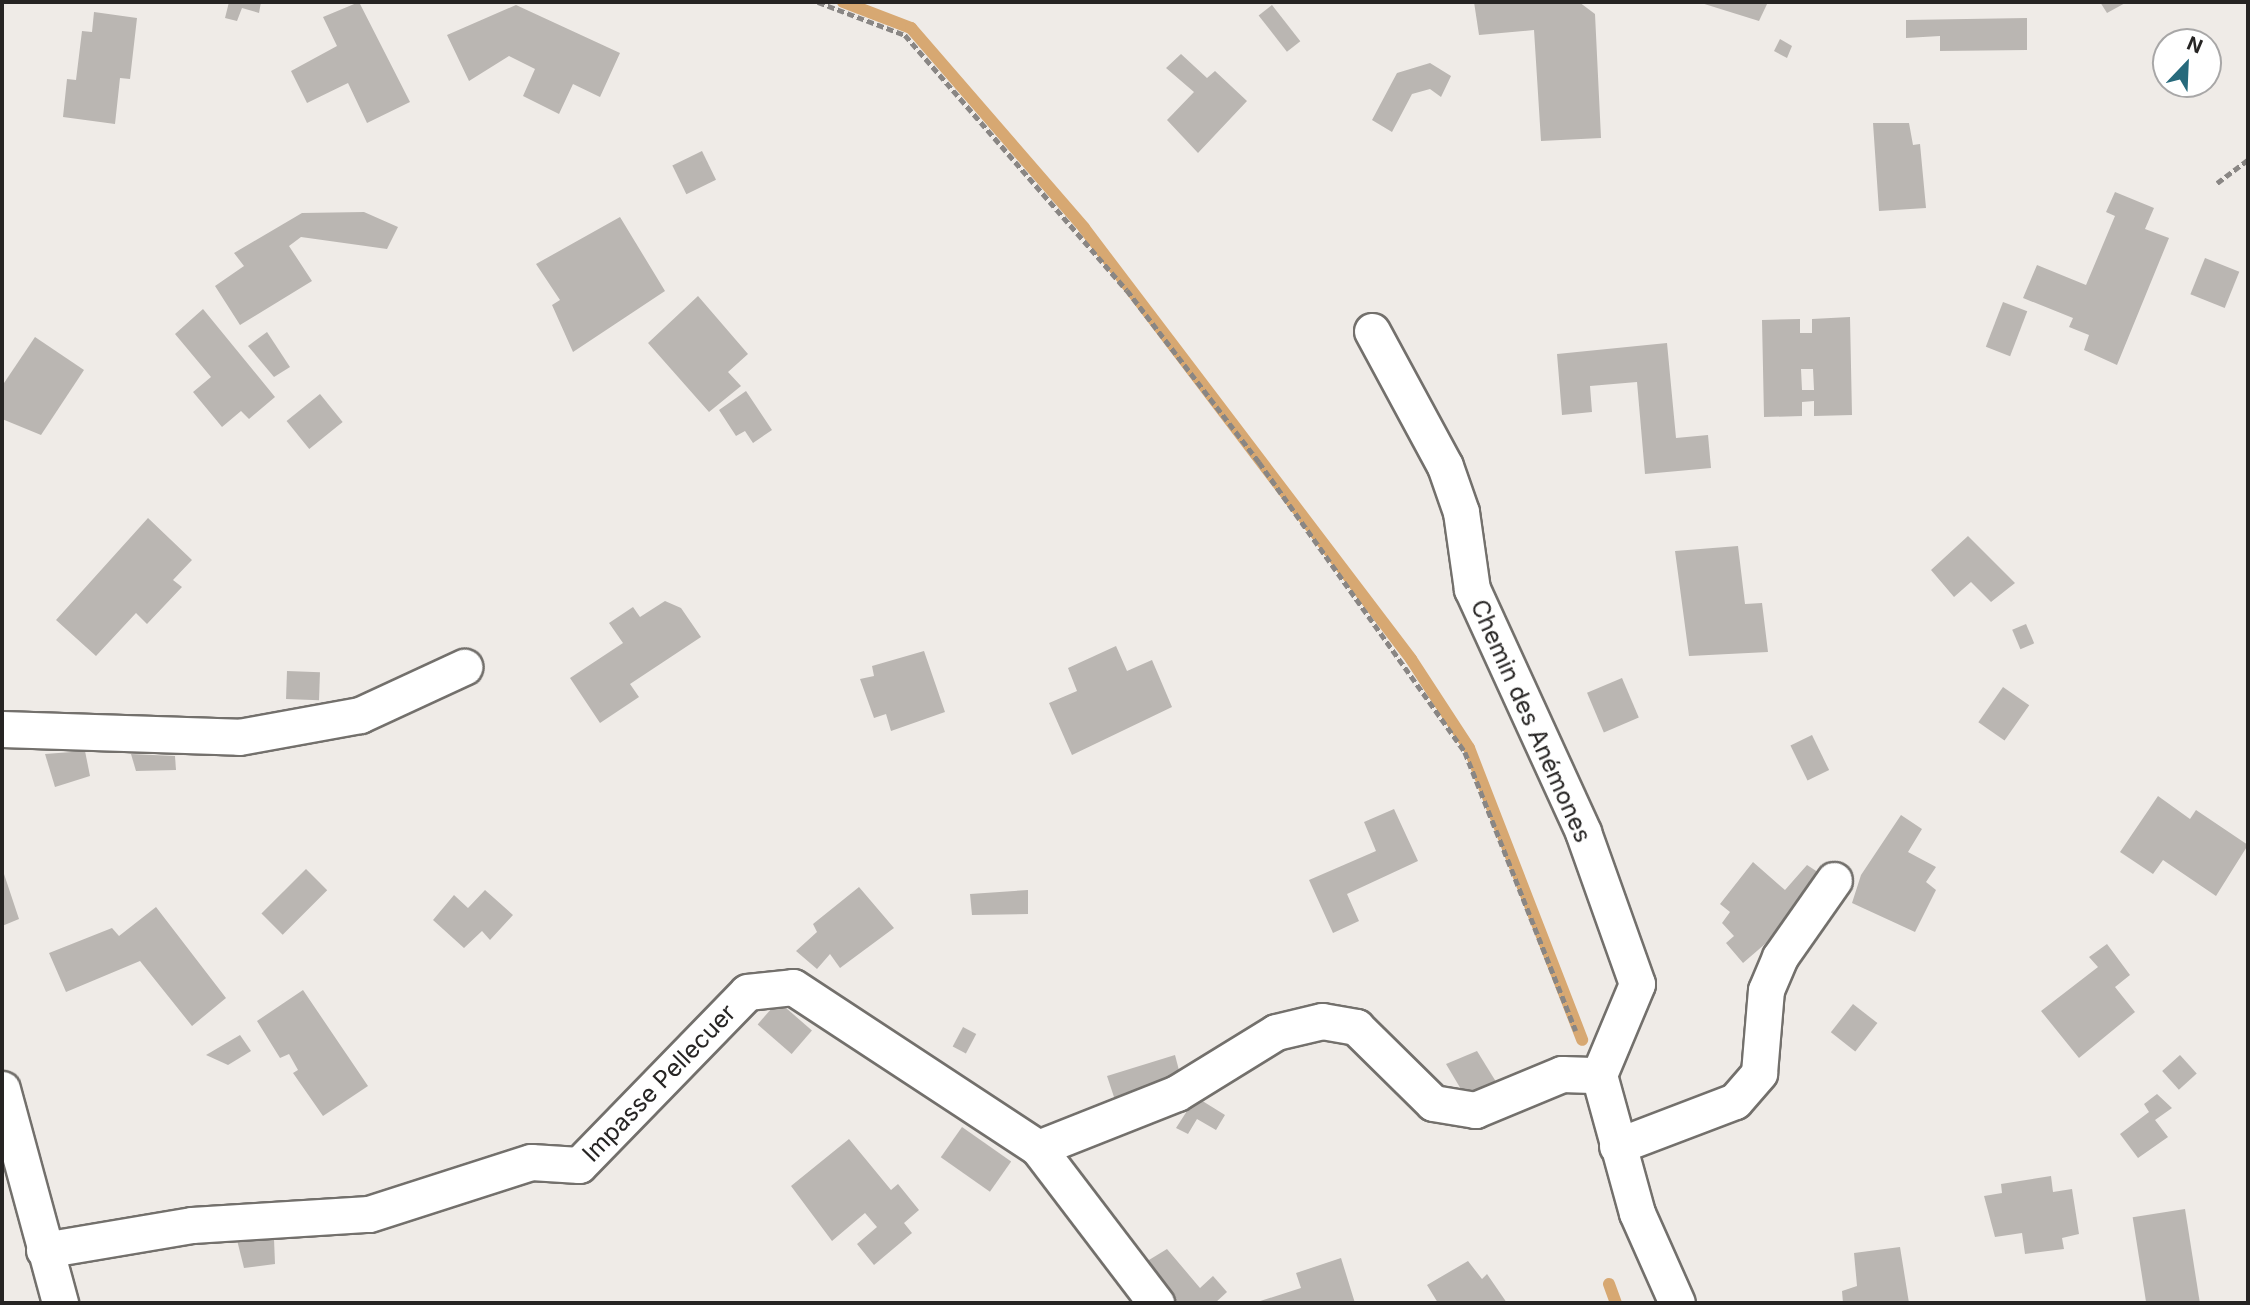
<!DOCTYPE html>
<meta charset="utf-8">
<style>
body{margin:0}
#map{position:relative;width:2250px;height:1305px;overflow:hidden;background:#efebe7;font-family:Inter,sans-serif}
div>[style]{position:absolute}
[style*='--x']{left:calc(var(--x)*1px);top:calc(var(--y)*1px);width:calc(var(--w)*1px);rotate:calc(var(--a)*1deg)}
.stream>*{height:12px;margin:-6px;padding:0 6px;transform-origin:6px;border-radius:6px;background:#d7a872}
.building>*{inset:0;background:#bab6b2;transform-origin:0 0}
.path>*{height:4.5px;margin-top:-2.25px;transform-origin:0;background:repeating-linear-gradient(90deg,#898684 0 7px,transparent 0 10.5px)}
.roads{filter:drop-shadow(2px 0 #73706c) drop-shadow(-2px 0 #73706c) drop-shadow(0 2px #73706c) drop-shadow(0 -2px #73706c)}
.street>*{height:35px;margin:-17.5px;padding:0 17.5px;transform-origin:17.5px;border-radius:17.5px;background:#fff}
span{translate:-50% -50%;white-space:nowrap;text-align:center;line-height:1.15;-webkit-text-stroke:5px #fff;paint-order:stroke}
.street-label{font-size:24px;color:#262423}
.frame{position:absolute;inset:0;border:4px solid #262423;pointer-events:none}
.north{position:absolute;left:2152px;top:28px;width:70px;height:70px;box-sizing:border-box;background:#fff;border:2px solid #a8a7a7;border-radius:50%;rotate:23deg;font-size:19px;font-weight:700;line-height:28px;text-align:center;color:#262423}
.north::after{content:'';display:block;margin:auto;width:24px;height:32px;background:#276a7c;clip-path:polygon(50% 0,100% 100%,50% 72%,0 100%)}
</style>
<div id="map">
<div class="stream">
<div style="--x:843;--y:2;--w:73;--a:20.9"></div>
<div style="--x:911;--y:28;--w:264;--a:49.1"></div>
<div style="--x:1084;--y:228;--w:541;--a:52.81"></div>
<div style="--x:1411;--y:659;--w:106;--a:56.9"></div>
<div style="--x:1469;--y:748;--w:313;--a:68.8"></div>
<div style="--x:1609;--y:1284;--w:20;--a:70"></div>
</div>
<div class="building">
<div style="clip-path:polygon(229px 2px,261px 2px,259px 13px,242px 8px,237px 21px,225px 18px)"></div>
<div style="clip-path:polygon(359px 2px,410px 102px,367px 123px,348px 83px,307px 103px,291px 71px,337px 46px,323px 17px)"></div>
<div style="clip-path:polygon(1474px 2px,1579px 2px,1595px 14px,1601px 138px,1541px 141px,1534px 30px,1479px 35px)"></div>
<div style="clip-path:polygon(1698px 2px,1768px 2px,1759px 21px)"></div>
<div style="clip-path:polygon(2100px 2px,2127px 2px,2107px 13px)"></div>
<div style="clip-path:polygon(516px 5px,620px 53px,600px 97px,573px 84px,559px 114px,523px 96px,535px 69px,509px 56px,469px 81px,447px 35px)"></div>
<div style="left:1272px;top:5px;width:46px;height:17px;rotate:52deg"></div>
<div style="clip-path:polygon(94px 12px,137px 18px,130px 79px,120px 78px,115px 124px,63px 117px,67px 79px,76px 80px,82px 31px,92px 32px)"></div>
<div style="clip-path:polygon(2027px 18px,2027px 50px,1940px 51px,1940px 36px,1906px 38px,1906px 20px)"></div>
<div style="clip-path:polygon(1780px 39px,1792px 46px,1787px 58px,1774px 51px)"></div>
<div style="clip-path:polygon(1181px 54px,1207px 78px,1215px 71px,1247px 101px,1198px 153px,1167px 120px,1194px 92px,1166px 68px)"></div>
<div style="clip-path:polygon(1430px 63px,1451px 76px,1441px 97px,1430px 89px,1412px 94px,1392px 132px,1372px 120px,1397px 73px)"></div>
<div style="clip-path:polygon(1873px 123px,1909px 123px,1913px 145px,1920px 144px,1926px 208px,1879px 211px)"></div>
<div style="left:702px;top:151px;width:32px;height:33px;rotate:64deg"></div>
<div style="clip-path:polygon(2115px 192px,2154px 208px,2145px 229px,2169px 238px,2117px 365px,2084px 350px,2089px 335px,2069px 327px,2073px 318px,2023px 298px,2037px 265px,2086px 285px,2115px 216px,2106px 212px)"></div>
<div style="clip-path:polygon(364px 212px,398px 227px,387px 249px,301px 237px,289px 246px,312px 281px,240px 325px,215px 286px,244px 266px,234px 253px,302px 213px)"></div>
<div style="clip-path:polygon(620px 217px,665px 291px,573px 352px,552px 305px,560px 300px,536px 264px)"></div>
<div style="left:2205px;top:258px;width:37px;height:39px;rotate:22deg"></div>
<div style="clip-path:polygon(698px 296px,748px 354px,728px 372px,741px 386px,709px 412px,648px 343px)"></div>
<div style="left:2003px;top:302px;width:26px;height:48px;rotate:21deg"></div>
<div style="clip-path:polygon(203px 309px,275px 397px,249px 419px,241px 411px,222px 427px,193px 392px,211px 377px,175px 334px)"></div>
<div style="clip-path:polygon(evenodd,1850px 317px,1852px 415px,1814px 416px,1814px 401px,1802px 402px,1802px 416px,1764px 417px,1762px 320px,1800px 319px,1800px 333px,1812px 333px,1812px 319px,1850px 317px,1801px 369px,1813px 369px,1814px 390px,1802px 390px,1801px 369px)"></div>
<div style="clip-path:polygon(267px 332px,290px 367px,274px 377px,248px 346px)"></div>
<div style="clip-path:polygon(35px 337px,84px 370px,41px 435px,2px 419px,2px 386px)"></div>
<div style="clip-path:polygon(1667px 343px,1676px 438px,1708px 435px,1711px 468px,1645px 474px,1637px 382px,1590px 386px,1592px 412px,1562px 415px,1557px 354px)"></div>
<div style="clip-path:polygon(746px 391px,772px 430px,753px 443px,745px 431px,736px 436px,719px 410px)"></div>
<div style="left:320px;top:394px;width:36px;height:43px;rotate:51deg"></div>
<div style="clip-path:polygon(148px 518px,192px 560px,173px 580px,182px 587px,147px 624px,136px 613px,96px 656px,56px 620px)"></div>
<div style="clip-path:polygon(1968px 536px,2015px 583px,1991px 602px,1971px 582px,1954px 597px,1931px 570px)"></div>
<div style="clip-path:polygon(1738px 546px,1745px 604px,1762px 603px,1768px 652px,1689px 656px,1675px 551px)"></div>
<div style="clip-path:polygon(665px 601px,681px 608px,701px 637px,630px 684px,639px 697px,600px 723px,570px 678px,623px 643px,609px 623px,633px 607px,640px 617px)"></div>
<div style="left:2026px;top:624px;width:21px;height:15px;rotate:67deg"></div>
<div style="clip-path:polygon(1116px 646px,1127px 671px,1152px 660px,1172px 707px,1072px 755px,1049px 703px,1077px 691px,1068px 668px)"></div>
<div style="clip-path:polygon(924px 651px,945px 712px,891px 731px,886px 714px,874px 718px,860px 679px,874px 676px,872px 666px)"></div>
<div style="left:287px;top:671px;width:33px;height:28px;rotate:2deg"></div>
<div style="left:1622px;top:678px;width:43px;height:38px;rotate:67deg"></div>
<div style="left:2003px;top:687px;width:32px;height:43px;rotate:35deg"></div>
<div style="left:1812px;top:735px;width:39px;height:24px;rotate:64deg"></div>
<div style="clip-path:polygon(85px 751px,90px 776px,55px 787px,45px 754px)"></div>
<div style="clip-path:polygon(131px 754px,175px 756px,176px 770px,136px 771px)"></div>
<div style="clip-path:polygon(2158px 796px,2190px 819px,2196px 810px,2248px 845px,2216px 896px,2163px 860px,2153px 874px,2120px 852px)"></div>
<div style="clip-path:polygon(1394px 809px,1418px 861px,1347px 894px,1359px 921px,1333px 933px,1309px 880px,1376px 851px,1364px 822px)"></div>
<div style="clip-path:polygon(1901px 815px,1922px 829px,1908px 852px,1936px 867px,1926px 882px,1936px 890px,1915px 932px,1852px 903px,1861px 875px)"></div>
<div style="clip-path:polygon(1753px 862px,1785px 890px,1807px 865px,1827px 878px,1778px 941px,1772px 938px,1743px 963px,1726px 943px,1734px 936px,1722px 923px,1730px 912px,1720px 904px)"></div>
<div style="clip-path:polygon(2px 868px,19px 919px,2px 926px)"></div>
<div style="left:306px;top:869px;width:30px;height:63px;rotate:45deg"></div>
<div style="clip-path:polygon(859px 887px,894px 928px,840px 968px,830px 954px,817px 969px,796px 951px,817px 932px,813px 924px)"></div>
<div style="clip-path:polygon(485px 890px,513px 915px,490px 940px,482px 931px,464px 948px,433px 920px,454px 895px,468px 908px)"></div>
<div style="clip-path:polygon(1028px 890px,1028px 914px,972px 915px,970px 894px)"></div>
<div style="clip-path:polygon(156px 907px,226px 998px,192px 1026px,140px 961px,66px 992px,49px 953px,112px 928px,119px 936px)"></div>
<div style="clip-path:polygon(2107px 944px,2130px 975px,2115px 987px,2135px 1012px,2079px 1058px,2041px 1011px,2098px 967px,2089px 957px)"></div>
<div style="clip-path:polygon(303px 990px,368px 1086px,323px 1116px,293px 1073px,298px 1070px,289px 1054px,280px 1058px,257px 1021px)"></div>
<div style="left:778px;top:1001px;width:45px;height:31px;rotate:41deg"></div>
<div style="left:1853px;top:1004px;width:31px;height:36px;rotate:38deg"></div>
<div style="left:963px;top:1027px;width:15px;height:22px;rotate:28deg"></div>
<div style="clip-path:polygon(240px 1035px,251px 1051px,228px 1065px,206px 1055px)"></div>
<div style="clip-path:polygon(1477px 1051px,1498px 1085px,1468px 1101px,1446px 1064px)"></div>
<div style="clip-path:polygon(1175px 1055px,1181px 1078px,1119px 1112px,1107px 1076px)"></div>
<div style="left:2180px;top:1055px;width:25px;height:24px;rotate:48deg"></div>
<div style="clip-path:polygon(2157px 1094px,2172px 1108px,2155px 1120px,2168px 1137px,2138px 1158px,2120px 1134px,2149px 1112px,2144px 1104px)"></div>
<div style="clip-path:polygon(1196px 1097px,1225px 1115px,1216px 1130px,1197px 1119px,1188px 1134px,1176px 1128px)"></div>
<div style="left:962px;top:1127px;width:60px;height:37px;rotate:35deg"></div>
<div style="clip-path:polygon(849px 1139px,891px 1190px,898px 1184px,919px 1210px,904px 1223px,912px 1233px,874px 1265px,857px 1244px,877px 1227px,865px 1213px,832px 1241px,791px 1186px)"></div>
<div style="clip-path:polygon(2051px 1176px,2053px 1192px,2072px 1189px,2079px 1234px,2062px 1238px,2064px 1249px,2025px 1254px,2022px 1233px,1995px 1237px,1984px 1196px,2002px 1193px,2001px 1184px)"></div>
<div style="left:2185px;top:1209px;width:95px;height:53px;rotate:81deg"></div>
<div style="clip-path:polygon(236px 1236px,274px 1239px,275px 1264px,244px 1268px)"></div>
<div style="clip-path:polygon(1900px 1247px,1909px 1303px,1843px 1303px,1842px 1291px,1857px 1286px,1854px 1253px)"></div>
<div style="clip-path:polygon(1167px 1249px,1200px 1288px,1213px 1276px,1227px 1292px,1215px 1303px,1172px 1303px,1144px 1263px)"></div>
<div style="clip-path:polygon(1341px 1258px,1355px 1303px,1254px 1303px,1301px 1288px,1296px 1273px)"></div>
<div style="clip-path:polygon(1468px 1261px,1482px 1279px,1487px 1274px,1507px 1303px,1438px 1303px,1427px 1285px)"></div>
</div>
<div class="path">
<div style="--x:818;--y:2;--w:93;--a:20.8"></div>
<div style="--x:905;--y:35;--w:338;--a:49"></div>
<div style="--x:1127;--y:290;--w:217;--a:52.5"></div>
<div style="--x:1259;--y:462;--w:356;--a:54.6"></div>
<div style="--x:1465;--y:752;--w:300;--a:68.3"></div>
<div style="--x:2217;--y:183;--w:39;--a:-37"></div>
</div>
<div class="roads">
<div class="street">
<div style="--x:1372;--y:331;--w:153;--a:61.6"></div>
<div style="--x:1445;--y:466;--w:49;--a:70.8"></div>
<div style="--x:1461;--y:512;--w:78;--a:81.9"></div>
<div style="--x:1472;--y:589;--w:267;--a:65.4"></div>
<div style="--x:1583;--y:832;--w:161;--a:70.4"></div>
<div style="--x:1637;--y:984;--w:99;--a:112.7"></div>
<div style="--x:2;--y:729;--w:237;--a:1.9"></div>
<div style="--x:239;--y:737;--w:123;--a:-10.3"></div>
<div style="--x:360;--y:715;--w:115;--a:-24.8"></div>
<div style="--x:2;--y:1089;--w:222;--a:74.8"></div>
<div style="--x:1617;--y:1146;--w:126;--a:-20.9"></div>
<div style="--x:1735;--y:1101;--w:37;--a:-49"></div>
<div style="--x:1759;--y:1073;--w:83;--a:-85.2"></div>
<div style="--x:1766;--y:990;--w:36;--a:-67"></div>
<div style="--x:1780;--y:957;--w:94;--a:-55"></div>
<div style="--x:1038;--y:1148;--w:149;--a:-21.6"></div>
<div style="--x:1177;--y:1093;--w:116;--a:-31.6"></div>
<div style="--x:1276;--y:1032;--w:47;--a:-13.4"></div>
<div style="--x:1322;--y:1021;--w:35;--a:10"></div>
<div style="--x:1356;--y:1027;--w:108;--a:44.6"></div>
<div style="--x:1433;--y:1103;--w:43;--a:9.5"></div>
<div style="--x:1475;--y:1110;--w:94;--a:-22.5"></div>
<div style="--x:1562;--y:1074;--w:37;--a:2"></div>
<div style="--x:1599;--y:1075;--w:143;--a:74.6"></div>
<div style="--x:1637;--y:1213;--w:98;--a:66"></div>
<div style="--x:44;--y:1250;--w:150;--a:-9.6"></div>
<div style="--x:192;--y:1225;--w:177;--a:-3.6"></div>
<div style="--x:369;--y:1214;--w:170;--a:-17.8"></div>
<div style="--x:531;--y:1162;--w:48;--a:3.6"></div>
<div style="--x:579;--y:1165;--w:241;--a:-45.8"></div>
<div style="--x:747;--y:992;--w:46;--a:-6.2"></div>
<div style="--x:793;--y:987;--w:293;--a:33.3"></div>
<div style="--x:1038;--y:1148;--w:195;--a:52.7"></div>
</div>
</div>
<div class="street-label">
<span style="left:1531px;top:721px;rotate:66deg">Chemin des Anémones</span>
<span style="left:659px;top:1083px;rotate:-46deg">Impasse Pellecuer</span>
</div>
<div class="frame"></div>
<div class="north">N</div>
</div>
